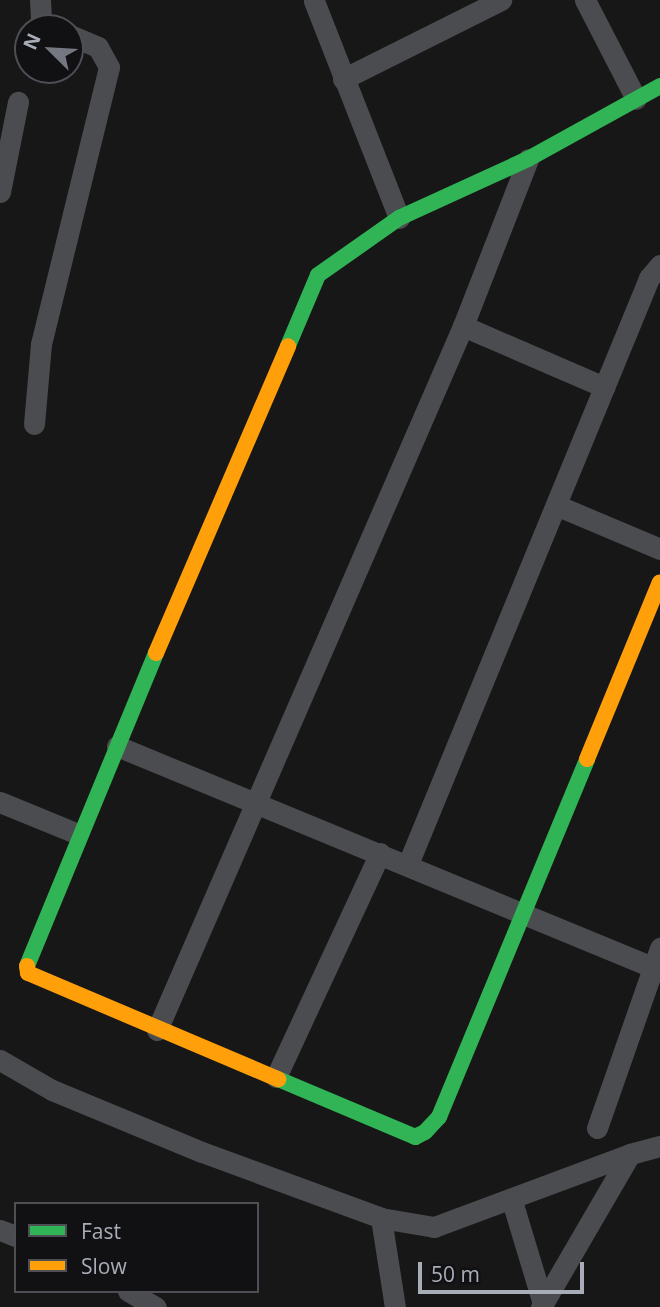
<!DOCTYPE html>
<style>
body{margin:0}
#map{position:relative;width:660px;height:1307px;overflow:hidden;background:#171717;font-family:"Open Sans",sans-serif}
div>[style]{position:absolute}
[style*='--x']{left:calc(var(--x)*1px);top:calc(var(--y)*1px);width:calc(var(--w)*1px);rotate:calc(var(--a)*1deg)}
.street>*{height:21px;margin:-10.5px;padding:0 10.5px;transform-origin:10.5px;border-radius:10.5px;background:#4b4c50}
.fast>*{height:16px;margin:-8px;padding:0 8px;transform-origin:8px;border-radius:8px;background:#30b455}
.slow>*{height:16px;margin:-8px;padding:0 8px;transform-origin:8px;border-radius:8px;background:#ff9f0a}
span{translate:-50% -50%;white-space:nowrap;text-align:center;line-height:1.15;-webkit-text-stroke:7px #111113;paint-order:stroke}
.legend{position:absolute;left:14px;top:1202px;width:245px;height:91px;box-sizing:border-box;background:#111113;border:2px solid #4d4f55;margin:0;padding:9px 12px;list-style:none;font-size:21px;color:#a8adb8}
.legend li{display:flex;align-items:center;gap:14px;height:35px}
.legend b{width:35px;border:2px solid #4d4f55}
.north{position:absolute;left:14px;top:14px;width:70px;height:70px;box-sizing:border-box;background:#111113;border:2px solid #4d4f55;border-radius:50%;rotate:294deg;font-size:19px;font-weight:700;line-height:28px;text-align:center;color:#a8adb8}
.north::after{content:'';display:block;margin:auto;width:24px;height:32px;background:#757880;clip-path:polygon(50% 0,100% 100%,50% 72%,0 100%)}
.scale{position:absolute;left:418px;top:1262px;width:166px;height:32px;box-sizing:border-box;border:4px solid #a8adb8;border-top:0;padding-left:9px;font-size:21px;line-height:24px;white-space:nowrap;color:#a8adb8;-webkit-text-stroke:5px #111113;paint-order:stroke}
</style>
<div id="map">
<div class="street">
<div style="--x:40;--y:0;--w:21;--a:87"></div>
<div style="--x:41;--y:21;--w:11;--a:41"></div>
<div style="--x:585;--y:0;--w:111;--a:62.7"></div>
<div style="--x:314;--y:1;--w:233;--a:68.6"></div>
<div style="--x:343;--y:79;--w:177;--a:-26.6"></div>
<div style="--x:0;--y:192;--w:92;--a:-78.7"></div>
<div style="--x:463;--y:326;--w:154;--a:23.4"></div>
<div style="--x:34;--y:424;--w:80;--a:-85"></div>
<div style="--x:41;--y:344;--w:285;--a:-76.2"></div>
<div style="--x:109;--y:67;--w:23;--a:-119"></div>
<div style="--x:98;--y:47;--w:30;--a:-157"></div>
<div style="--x:556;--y:505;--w:113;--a:22.9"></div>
<div style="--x:117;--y:746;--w:579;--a:22.44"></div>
<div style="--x:0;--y:802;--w:84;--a:22.3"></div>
<div style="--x:408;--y:864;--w:634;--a:-67.64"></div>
<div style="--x:649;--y:278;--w:17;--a:-50"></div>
<div style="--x:157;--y:1030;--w:768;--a:-66.51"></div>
<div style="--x:463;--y:326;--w:179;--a:-68.7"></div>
<div style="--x:0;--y:1060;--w:60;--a:30"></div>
<div style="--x:52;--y:1090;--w:162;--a:22.5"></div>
<div style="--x:202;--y:1152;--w:191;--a:20.2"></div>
<div style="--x:381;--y:1218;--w:54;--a:9.6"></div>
<div style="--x:434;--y:1227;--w:209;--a:-20.4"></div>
<div style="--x:276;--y:1077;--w:247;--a:-65.1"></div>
<div style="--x:597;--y:1128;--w:191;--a:-70.7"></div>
<div style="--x:512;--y:1201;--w:108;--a:73.2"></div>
<div style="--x:381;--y:1218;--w:90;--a:81.1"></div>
<div style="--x:0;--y:1230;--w:17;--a:21"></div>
<div style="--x:128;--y:1291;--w:32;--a:30"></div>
<div style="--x:541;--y:1307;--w:177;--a:-59.8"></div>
<div style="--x:630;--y:1154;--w:31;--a:-15"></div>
</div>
<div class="fast">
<div style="--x:288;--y:346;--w:77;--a:-67.1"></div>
<div style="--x:318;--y:275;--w:99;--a:-35.1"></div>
<div style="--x:399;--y:218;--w:142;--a:-24.6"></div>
<div style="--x:528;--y:159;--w:151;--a:-28.9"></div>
<div style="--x:27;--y:966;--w:339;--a:-67.6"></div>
<div style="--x:278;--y:1079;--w:149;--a:22.9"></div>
<div style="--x:415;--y:1137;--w:11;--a:-27"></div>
<div style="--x:425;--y:1132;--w:21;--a:-47"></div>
<div style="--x:439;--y:1117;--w:387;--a:-67.5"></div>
</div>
<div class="slow">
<div style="--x:156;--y:653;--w:334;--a:-66.7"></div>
<div style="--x:587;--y:759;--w:191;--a:-67.6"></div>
<div style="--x:27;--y:966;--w:7;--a:82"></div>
<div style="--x:28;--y:973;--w:272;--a:23"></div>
</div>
<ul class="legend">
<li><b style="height:9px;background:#30b455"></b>Fast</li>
<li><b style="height:9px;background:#ff9f0a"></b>Slow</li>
</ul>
<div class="north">N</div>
<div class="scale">50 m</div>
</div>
